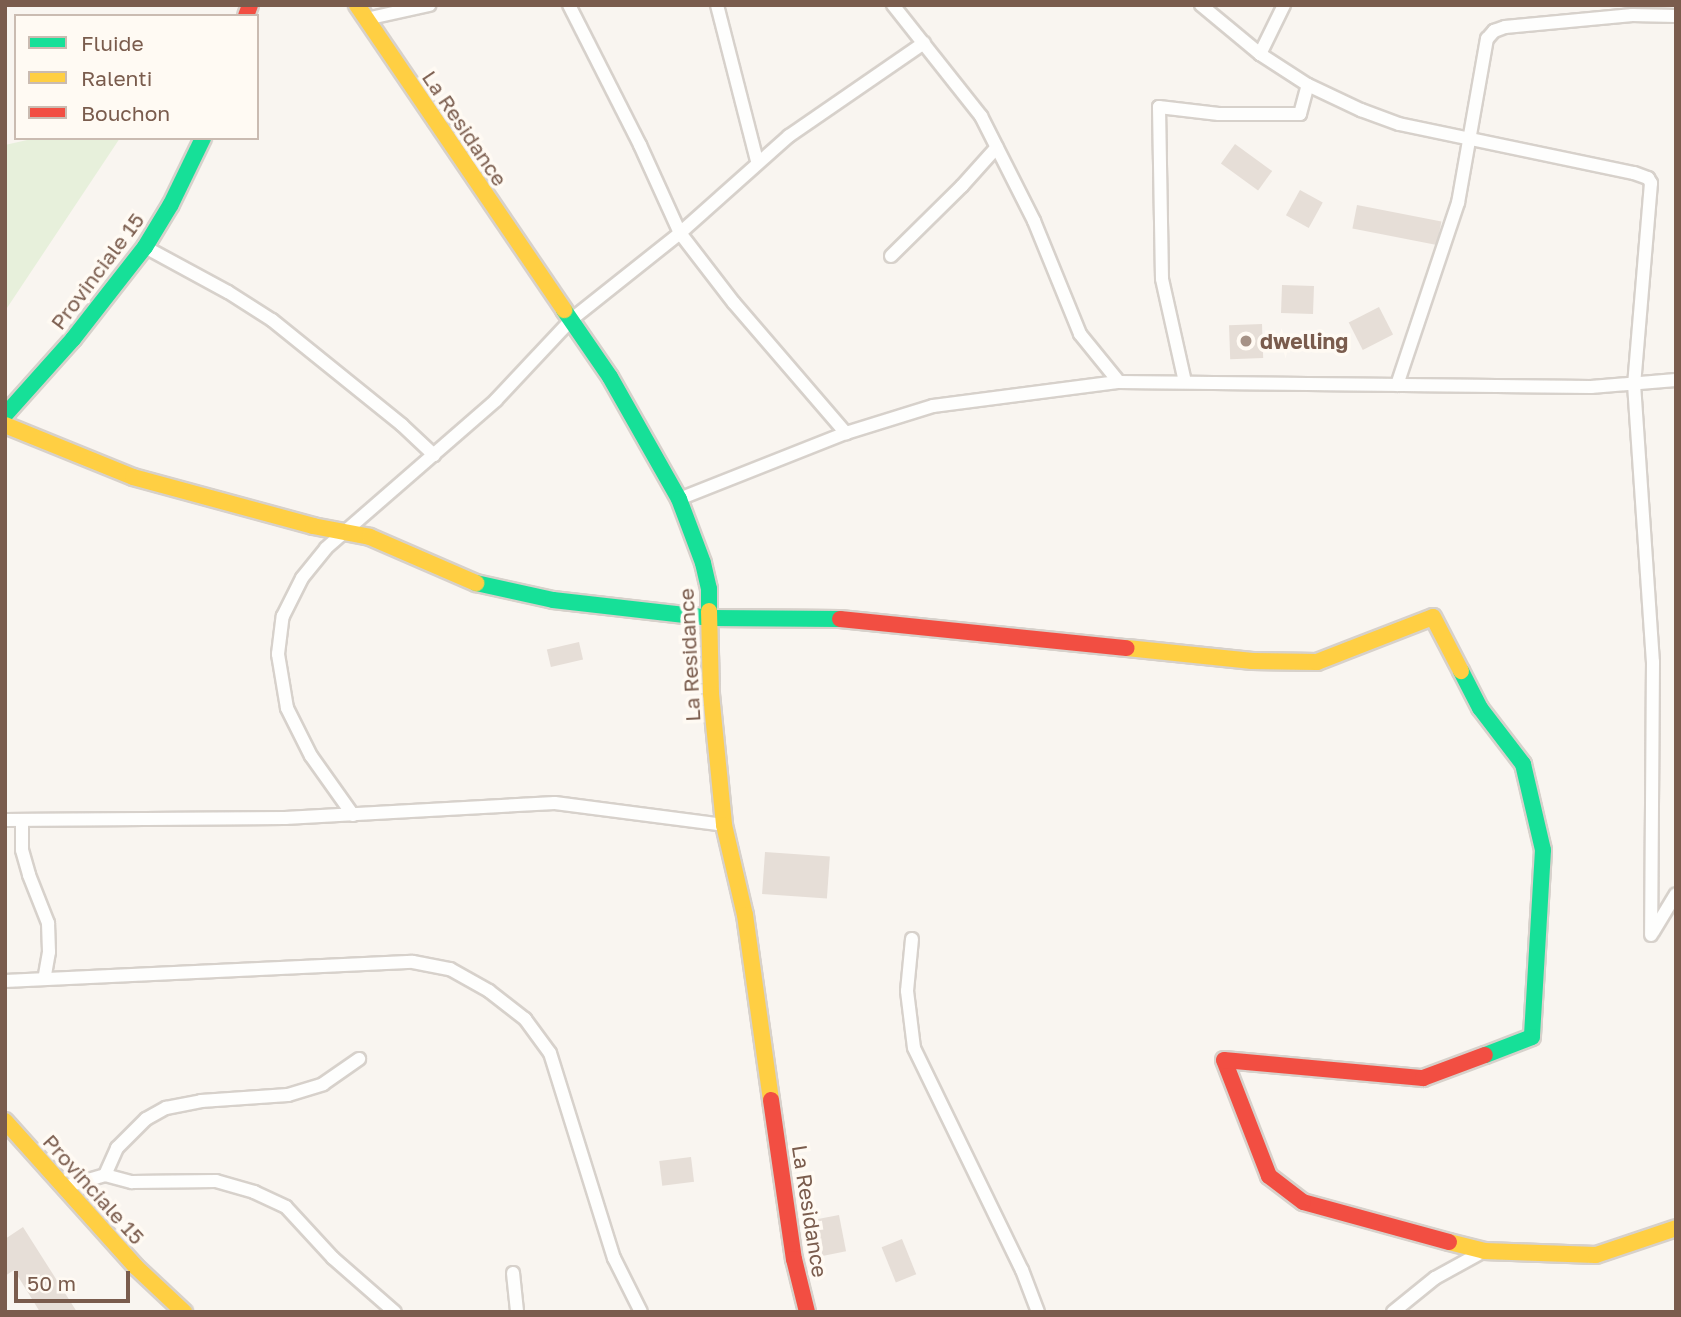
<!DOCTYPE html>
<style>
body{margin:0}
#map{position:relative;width:1681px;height:1317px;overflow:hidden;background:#f9f5f0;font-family:"Golos Text",sans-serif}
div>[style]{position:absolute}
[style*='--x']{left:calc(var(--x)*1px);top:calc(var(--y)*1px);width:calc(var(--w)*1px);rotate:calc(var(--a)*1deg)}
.green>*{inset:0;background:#e7f0db}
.building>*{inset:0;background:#e6ded7;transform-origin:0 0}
.roads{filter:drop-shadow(2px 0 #d7d1cb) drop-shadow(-2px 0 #d7d1cb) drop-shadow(0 2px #d7d1cb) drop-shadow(0 -2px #d7d1cb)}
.street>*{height:12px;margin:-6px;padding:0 6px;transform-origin:6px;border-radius:6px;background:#fefefd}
.fast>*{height:16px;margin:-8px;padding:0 8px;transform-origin:8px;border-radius:8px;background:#16e098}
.slow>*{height:16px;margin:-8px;padding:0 8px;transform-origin:8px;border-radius:8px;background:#ffcf43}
.jam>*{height:16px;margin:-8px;padding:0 8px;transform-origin:8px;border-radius:8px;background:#f24e42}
.dots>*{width:19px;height:19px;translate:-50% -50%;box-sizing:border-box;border:4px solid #fffaf3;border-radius:50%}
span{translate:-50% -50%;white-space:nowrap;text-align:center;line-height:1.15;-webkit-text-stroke:7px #fffaf3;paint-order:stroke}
.street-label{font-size:21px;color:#7a5c4d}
.poi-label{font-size:21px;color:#7a5c4d;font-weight:700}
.left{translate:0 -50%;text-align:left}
.frame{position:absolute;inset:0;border:7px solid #7a5c4d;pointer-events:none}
.legend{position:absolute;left:14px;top:14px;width:245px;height:126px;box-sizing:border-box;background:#fffaf3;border:2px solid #cabbb1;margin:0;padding:9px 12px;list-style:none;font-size:21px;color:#7a5c4d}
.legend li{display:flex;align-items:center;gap:14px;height:35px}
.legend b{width:35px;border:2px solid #cabbb1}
.scale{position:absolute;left:14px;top:1271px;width:116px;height:32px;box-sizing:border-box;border:4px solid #7a5c4d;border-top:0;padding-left:9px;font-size:21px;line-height:24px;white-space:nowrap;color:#7a5c4d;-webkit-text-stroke:5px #fffaf3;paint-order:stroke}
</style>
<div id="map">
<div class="green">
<div style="clip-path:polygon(36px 138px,120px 138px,5px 311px,5px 145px)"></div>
</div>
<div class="building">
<div style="left:1235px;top:144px;width:46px;height:24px;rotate:36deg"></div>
<div style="left:1300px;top:190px;width:26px;height:29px;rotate:29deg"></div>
<div style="left:1357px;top:205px;width:86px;height:24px;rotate:11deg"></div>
<div style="left:1282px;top:285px;width:32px;height:28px;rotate:2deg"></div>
<div style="left:1379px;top:307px;width:31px;height:34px;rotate:63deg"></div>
<div style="left:1262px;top:324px;width:34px;height:33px;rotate:88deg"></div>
<div style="left:579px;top:642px;width:18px;height:33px;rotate:77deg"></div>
<div style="left:765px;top:852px;width:65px;height:42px;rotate:4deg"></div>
<div style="left:691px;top:1157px;width:25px;height:32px;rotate:83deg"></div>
<div style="left:839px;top:1215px;width:37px;height:24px;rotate:79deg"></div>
<div style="clip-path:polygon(23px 1227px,77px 1312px,40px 1312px,14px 1270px,5px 1276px,5px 1239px)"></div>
<div style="left:902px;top:1239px;width:38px;height:22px;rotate:68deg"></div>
</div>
<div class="roads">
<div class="street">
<div style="--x:569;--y:5;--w:157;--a:63.1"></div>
<div style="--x:640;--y:145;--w:97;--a:65.6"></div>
<div style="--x:680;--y:233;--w:88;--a:52.4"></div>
<div style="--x:734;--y:303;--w:172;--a:49.3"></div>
<div style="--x:717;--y:5;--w:161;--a:75.6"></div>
<div style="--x:893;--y:5;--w:142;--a:51.6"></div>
<div style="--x:981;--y:116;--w:118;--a:63.2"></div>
<div style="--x:1034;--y:221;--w:122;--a:67.8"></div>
<div style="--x:1080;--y:334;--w:62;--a:50.9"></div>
<div style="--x:1201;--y:5;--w:77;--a:39.7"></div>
<div style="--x:1260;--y:54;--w:57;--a:32.9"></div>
<div style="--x:1308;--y:85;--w:59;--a:25.3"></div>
<div style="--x:1361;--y:110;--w:40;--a:20.2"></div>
<div style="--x:1399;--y:124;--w:240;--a:11.8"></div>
<div style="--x:1634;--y:173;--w:15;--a:20"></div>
<div style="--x:1648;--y:178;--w:6;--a:59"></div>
<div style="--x:1651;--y:183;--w:202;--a:94.8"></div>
<div style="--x:1634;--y:384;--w:279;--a:86.1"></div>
<div style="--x:1653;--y:662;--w:273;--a:90.4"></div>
<div style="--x:366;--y:19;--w:65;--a:-12.5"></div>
<div style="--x:1260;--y:54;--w:55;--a:-63.9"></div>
<div style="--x:145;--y:247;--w:94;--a:28.5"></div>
<div style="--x:228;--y:292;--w:52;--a:32.5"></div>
<div style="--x:272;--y:320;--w:167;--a:38.9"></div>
<div style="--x:402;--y:425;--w:44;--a:43.2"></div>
<div style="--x:891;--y:256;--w:100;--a:-44.6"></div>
<div style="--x:962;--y:186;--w:52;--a:-48.1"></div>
<div style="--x:1185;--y:382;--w:106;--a:-102.6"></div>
<div style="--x:1162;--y:279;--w:172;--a:-91"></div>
<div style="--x:1159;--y:107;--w:60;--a:6.7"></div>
<div style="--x:1219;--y:114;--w:81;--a:0"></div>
<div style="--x:1300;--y:114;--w:30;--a:-75"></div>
<div style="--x:1397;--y:385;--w:192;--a:-71.5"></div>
<div style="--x:1458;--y:203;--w:167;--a:-80"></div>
<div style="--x:1487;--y:39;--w:11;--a:-49"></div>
<div style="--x:1494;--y:31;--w:12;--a:-20"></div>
<div style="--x:1505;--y:27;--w:128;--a:-5.4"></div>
<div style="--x:1632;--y:15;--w:44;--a:1.3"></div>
<div style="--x:679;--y:499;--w:180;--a:-21.6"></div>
<div style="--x:846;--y:433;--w:91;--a:-17.2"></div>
<div style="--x:933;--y:406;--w:188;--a:-7.4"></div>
<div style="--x:1119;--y:382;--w:472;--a:0.6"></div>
<div style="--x:1591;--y:387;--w:85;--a:-4.7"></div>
<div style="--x:353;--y:815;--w:72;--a:-125.4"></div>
<div style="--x:311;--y:756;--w:54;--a:-116.6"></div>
<div style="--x:287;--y:708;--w:55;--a:-99.5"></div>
<div style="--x:278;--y:654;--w:38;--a:-83"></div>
<div style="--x:283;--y:616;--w:42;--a:-63.4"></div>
<div style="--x:302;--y:578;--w:38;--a:-51"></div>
<div style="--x:326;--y:548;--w:225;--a:-41"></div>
<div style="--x:496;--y:400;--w:111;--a:-46.8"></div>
<div style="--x:572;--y:319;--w:138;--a:-38.5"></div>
<div style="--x:680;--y:233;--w:146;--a:-41.7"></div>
<div style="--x:789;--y:136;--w:164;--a:-34.6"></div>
<div style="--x:5;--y:820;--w:280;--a:-0.4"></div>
<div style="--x:285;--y:818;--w:270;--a:-3.2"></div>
<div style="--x:555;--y:803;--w:170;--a:7.4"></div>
<div style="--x:22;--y:820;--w:30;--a:90"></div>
<div style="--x:22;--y:850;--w:26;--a:74"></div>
<div style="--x:29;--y:875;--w:52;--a:68.4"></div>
<div style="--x:48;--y:923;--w:29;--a:88"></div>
<div style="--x:49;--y:952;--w:27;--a:100"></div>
<div style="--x:1653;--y:932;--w:44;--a:-58.8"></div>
<div style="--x:912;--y:939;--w:52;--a:95.5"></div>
<div style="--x:907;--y:991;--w:57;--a:83"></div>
<div style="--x:914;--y:1048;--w:247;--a:64.1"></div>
<div style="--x:1022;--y:1270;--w:45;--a:69.1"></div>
<div style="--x:5;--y:981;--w:408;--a:-2.7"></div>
<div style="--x:413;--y:962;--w:38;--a:11"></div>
<div style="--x:450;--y:969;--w:45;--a:29.4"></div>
<div style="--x:489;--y:991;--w:46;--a:37.9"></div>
<div style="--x:525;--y:1019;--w:42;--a:53.7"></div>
<div style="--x:550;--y:1053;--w:215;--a:72.7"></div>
<div style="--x:614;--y:1258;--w:60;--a:63.4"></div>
<div style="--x:105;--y:1175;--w:30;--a:-66"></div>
<div style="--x:117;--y:1148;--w:41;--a:-45"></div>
<div style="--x:146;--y:1119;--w:23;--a:-29"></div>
<div style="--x:166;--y:1108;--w:36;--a:-11"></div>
<div style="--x:201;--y:1101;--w:87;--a:-3.9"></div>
<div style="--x:288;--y:1095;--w:37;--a:-17"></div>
<div style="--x:323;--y:1084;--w:44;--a:-34.8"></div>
<div style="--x:64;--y:1187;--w:43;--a:-16.3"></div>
<div style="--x:105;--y:1175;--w:28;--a:15"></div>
<div style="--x:132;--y:1182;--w:84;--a:-0.7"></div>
<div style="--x:216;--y:1181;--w:40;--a:16"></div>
<div style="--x:254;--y:1192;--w:35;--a:25"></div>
<div style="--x:286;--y:1207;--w:69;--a:47.3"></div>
<div style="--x:333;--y:1258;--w:82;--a:41.1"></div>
<div style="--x:513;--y:1273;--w:39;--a:84"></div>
<div style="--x:1393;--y:1312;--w:54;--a:-39"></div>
<div style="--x:1435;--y:1278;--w:56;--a:-28.9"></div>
</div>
<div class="fast">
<div style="--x:564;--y:310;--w:81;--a:55.5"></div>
<div style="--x:610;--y:377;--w:140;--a:60.5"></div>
<div style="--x:679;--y:499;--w:68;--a:69.4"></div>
<div style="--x:703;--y:563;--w:27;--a:77"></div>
<div style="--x:709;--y:589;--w:22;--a:90"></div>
<div style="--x:5;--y:415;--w:102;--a:-48.2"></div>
<div style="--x:73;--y:339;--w:117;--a:-52"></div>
<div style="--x:145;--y:247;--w:50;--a:-58.8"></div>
<div style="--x:171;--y:204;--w:73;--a:-64.1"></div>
<div style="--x:476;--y:583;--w:79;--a:12.4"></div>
<div style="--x:553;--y:600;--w:159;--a:6.5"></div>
<div style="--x:711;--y:618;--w:129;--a:0.4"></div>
<div style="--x:1461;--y:671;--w:42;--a:62.8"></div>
<div style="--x:1480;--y:708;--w:71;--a:52.5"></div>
<div style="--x:1523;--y:764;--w:88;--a:76.9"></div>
<div style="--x:1543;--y:850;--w:187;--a:93.4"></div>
<div style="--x:1532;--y:1037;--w:50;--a:159"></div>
</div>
<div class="slow">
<div style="--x:357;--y:5;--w:369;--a:55.8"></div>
<div style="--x:5;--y:425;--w:138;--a:22.1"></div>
<div style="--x:133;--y:477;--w:187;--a:15.2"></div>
<div style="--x:313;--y:526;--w:58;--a:10.9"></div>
<div style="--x:370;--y:537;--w:116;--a:23.5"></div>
<div style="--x:709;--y:611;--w:83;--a:88.6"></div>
<div style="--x:711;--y:694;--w:132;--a:84.3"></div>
<div style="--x:724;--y:825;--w:92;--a:76.9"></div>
<div style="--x:745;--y:915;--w:187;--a:82"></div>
<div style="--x:1127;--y:648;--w:126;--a:5.9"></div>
<div style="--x:1252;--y:661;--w:65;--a:0.9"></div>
<div style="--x:1317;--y:662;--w:124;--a:-21.2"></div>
<div style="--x:1433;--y:617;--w:61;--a:62.6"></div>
<div style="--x:5;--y:1121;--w:196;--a:48.1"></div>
<div style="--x:136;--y:1267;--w:66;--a:43.2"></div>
<div style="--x:1449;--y:1242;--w:36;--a:14"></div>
<div style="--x:1484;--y:1251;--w:112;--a:2"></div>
<div style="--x:1596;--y:1255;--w:84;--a:-18.6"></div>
</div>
<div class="jam">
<div style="--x:246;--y:16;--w:12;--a:-70"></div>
<div style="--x:840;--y:619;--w:288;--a:5.8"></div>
<div style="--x:771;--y:1100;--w:161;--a:81.8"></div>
<div style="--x:794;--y:1259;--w:55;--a:76.2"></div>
<div style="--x:1449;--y:1242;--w:151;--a:-164.7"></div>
<div style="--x:1303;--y:1202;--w:43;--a:-142.6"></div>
<div style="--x:1269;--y:1176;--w:124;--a:-111.2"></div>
<div style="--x:1224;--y:1060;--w:200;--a:5.2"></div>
<div style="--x:1423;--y:1078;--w:66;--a:-20.4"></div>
</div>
</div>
<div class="dots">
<div style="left:1246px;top:341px;background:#a69286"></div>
</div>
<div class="street-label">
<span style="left:465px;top:128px;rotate:56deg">La Residance</span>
<span style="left:97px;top:271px;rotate:-53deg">Provinciale 15</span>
<span style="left:689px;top:655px;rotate:-93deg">La Residance</span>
<span style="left:94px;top:1189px;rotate:48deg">Provinciale 15</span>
<span style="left:810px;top:1211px;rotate:81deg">La Residance</span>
</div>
<div class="poi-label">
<span class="left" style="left:1260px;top:341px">dwelling</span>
</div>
<div class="frame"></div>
<ul class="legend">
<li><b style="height:9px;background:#16e098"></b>Fluide</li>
<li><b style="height:9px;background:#ffcf43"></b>Ralenti</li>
<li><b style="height:9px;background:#f24e42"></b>Bouchon</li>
</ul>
<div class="scale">50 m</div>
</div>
